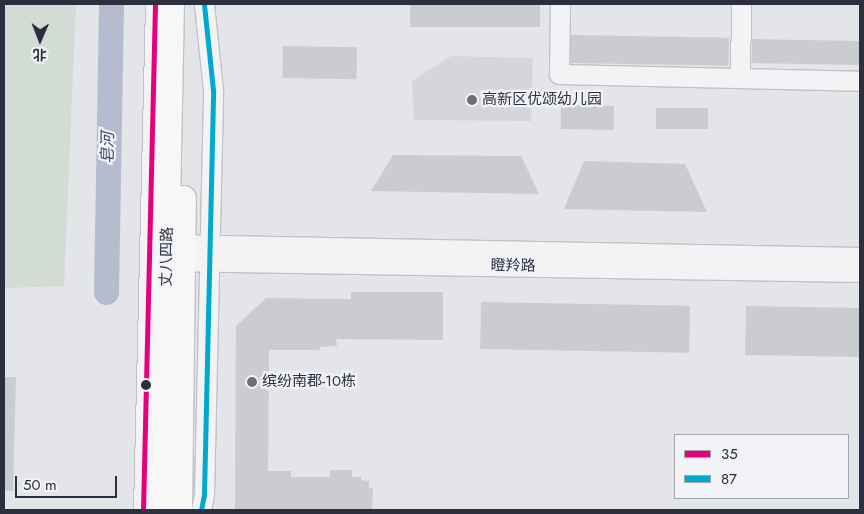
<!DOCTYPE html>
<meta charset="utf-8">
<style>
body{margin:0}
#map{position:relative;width:864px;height:514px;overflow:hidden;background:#e4e5e8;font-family:Jost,"Noto Sans SC",sans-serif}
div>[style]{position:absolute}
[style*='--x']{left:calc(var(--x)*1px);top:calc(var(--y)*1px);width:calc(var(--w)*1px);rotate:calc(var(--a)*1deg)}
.built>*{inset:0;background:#d5d6db}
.green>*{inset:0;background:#d3dbd5}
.river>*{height:25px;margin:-12.5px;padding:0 12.5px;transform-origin:12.5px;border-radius:12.5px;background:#b6bcd0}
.building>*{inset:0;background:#cbccd0;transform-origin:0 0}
.roads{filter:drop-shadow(1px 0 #c1c2c5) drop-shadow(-1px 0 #c1c2c5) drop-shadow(0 1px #c1c2c5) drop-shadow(0 -1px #c1c2c5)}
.minor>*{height:19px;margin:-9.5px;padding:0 9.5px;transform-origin:9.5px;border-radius:9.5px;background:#f3f3f5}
.major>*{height:24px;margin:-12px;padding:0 12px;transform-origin:12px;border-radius:12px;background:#f7f7f7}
.bus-1>*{height:5px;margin:-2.5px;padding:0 2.5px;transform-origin:2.5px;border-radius:2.5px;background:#e5007d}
.bus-2>*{height:5px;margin:-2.5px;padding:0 2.5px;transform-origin:2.5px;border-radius:2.5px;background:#00a9ce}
.dots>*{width:14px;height:14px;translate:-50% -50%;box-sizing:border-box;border:2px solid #f2f3f7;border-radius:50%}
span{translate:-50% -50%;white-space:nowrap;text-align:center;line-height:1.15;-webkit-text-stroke:4.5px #f2f3f7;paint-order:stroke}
.poi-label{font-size:15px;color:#2c2f3f}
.left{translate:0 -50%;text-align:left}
.street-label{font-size:15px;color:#2c2f3f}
.water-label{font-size:16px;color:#3b466f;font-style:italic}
.frame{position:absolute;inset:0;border:5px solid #2c2f3f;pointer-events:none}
.legend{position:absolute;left:674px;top:434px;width:175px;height:65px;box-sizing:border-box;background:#f2f3f7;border:1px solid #a3a5ad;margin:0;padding:6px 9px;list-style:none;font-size:15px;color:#2c2f3f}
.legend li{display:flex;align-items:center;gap:10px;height:25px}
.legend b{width:25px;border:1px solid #a3a5ad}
.north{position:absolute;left:15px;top:15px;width:50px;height:50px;-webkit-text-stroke:4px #f2f3f7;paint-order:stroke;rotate:181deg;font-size:14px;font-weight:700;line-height:20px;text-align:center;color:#2c2f3f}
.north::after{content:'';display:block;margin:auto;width:18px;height:22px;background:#2c2f3f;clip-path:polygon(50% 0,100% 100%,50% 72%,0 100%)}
.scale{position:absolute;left:15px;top:476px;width:102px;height:22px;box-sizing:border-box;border:2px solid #2c2f3f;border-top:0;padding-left:6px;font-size:15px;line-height:18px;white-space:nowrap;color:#2c2f3f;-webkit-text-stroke:4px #f2f3f7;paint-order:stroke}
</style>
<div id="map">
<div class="built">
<div style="clip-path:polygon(451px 56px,533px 58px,531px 121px,414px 120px,412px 81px)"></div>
</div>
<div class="green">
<div style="clip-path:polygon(4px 4px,76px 4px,64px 286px,8px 288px,4px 285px)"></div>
</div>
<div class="river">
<div style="--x:106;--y:292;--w:288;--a:-89"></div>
</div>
<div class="building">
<div style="left:410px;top:4px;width:130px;height:23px"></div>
<div style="left:571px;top:35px;width:158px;height:28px;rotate:1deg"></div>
<div style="left:752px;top:39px;width:108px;height:24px;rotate:1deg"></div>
<div style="left:283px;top:46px;width:74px;height:32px;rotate:1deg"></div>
<div style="left:561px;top:105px;width:53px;height:24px;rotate:1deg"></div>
<div style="left:656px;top:108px;width:52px;height:21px"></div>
<div style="clip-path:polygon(393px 155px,521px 156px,539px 194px,371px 191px)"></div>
<div style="clip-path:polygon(584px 161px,685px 164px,707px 212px,564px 209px)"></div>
<div style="clip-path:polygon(351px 292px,443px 292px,443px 340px,336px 339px,337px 346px,320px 347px,319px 350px,269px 350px,268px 471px,291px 471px,291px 477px,330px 477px,330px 470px,352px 470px,352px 477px,361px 477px,361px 480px,369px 481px,369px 488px,373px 489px,372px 510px,235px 510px,236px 326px,266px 298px,351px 299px)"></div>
<div style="left:481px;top:302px;width:209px;height:47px;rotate:1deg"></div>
<div style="left:746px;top:306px;width:114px;height:49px;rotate:1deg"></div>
<div style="clip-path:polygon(4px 377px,16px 377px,13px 491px,4px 491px)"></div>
</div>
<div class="roads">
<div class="minor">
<div style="--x:560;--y:4;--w:70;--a:90.8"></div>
<div style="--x:559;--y:74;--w:301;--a:1.3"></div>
<div style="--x:740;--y:78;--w:74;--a:-89.2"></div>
<div style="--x:169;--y:244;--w:691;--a:1.08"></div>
<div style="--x:170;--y:261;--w:690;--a:0.91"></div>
<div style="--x:143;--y:510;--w:506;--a:-88.64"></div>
<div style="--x:201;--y:510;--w:16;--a:-79"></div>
<div style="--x:204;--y:494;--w:404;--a:-88.7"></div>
<div style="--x:213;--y:90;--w:86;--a:-96"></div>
</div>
<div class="major">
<div style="--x:162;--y:510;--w:506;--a:-88.87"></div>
<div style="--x:180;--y:510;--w:312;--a:-89.3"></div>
</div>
</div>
<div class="bus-1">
<div style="--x:143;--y:510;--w:506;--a:-88.64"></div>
</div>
<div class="bus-2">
<div style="--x:201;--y:510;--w:16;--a:-79"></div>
<div style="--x:204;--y:494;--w:404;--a:-88.7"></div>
<div style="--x:213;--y:90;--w:86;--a:-96"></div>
</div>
<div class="dots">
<div style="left:472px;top:100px;background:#6c6f7a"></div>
<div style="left:252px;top:382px;background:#6c6f7a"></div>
<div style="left:146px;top:385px;background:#2c2f3f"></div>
</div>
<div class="poi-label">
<span class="left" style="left:482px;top:100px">高新区优颂幼儿园</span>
<span class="left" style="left:262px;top:382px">缤纷南郡-10栋</span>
</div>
<div class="street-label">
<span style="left:167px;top:257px;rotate:-89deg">丈八四路</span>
<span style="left:513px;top:266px;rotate:1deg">瞪羚路</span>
</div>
<div class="water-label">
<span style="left:108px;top:148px;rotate:-89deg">皂河</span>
</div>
<div class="frame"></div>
<ul class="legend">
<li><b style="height:6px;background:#e5007d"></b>35</li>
<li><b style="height:6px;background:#00a9ce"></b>87</li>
</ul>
<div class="north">北</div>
<div class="scale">50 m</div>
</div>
